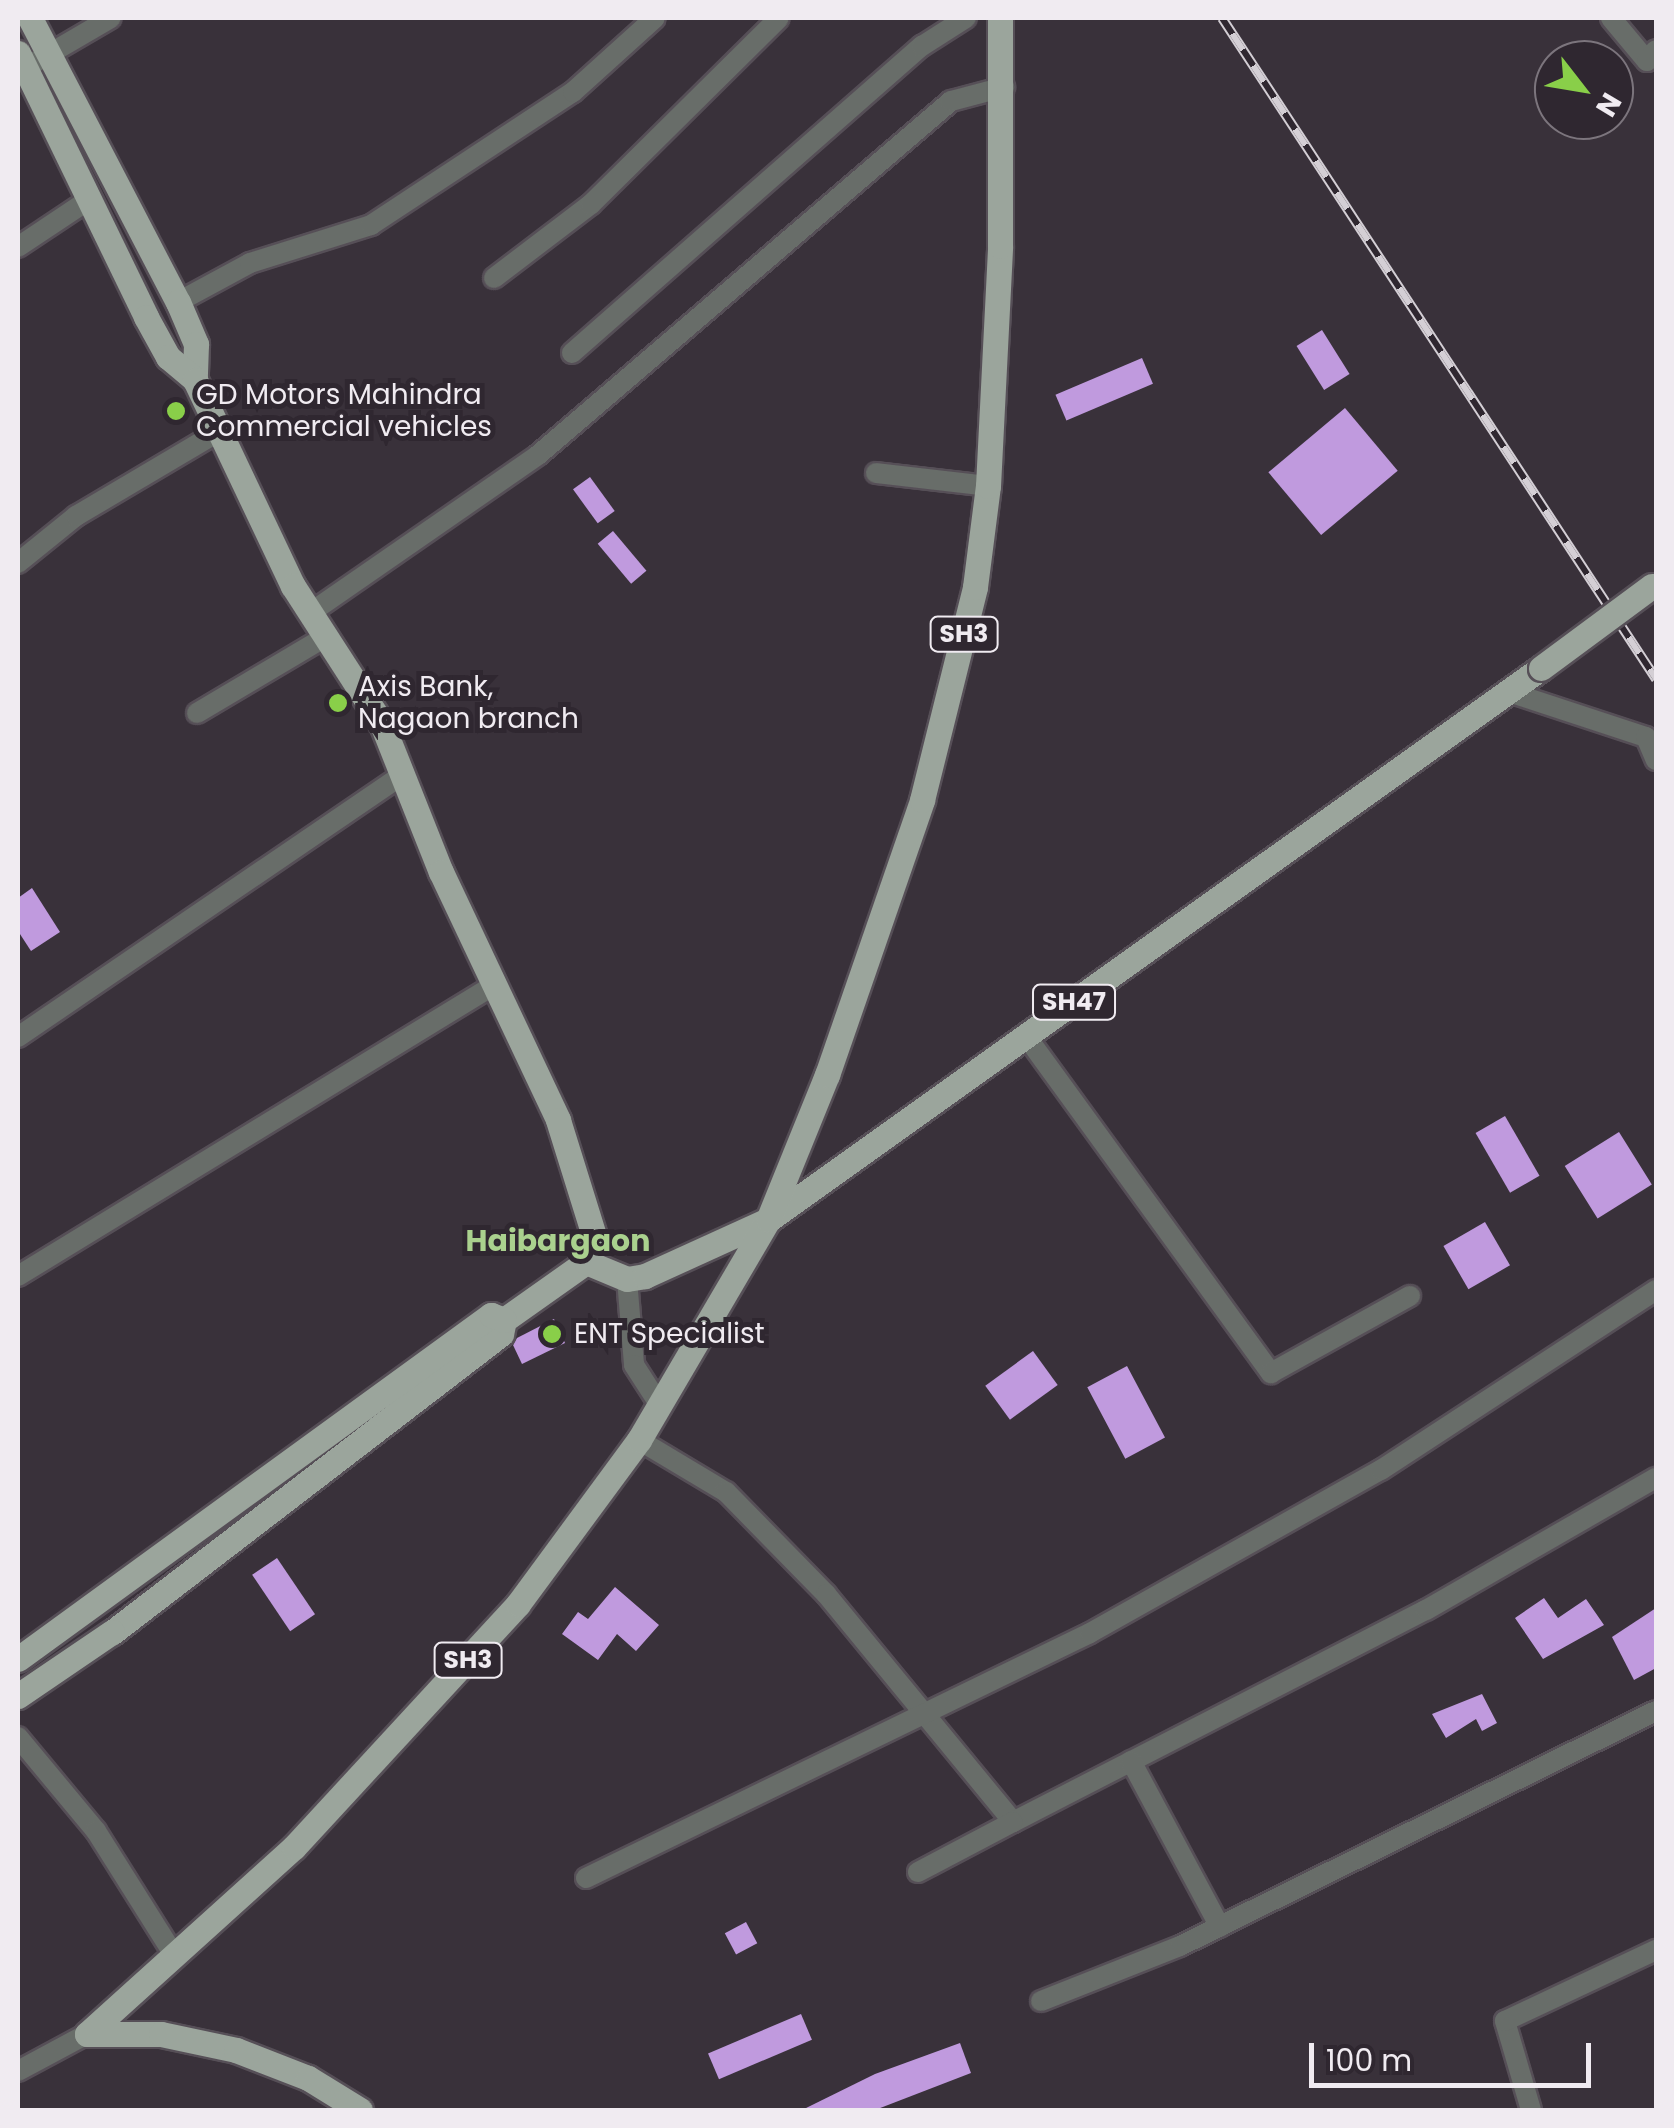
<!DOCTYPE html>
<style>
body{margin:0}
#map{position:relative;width:1674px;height:2128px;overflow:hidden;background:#39313a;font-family:Poppins,sans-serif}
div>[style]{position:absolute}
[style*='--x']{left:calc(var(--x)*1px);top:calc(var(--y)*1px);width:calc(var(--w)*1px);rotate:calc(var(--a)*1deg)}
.building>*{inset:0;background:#c09ade;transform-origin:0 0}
.roads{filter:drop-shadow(2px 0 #564f57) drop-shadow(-2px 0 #564f57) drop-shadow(0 2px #564f57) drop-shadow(0 -2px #564f57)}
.minor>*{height:20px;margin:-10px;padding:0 10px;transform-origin:10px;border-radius:10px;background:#686d69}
.major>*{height:25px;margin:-12.5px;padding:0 12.5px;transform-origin:12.5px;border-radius:12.5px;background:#9ba59c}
.rail>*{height:10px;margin-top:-5px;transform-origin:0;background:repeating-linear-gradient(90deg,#2f2730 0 19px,#d4cfd5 0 38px);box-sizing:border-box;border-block:2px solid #d4cfd5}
.bridges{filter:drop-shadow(2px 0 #564f57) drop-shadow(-2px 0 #564f57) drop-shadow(0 2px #564f57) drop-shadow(0 -2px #564f57)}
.major-bridge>*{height:25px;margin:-12.5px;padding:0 12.5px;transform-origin:12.5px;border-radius:12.5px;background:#9ba59c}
.dots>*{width:28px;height:28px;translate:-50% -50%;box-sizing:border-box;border:5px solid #2f2730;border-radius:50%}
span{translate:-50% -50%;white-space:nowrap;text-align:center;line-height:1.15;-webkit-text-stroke:10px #2f2730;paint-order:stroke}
.shield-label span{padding:2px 8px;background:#2f2730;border:2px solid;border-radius:8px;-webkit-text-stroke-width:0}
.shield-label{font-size:25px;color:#f0ebf1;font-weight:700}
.poi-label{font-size:28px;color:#f0ebf1}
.left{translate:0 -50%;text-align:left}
.neighbourhood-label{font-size:30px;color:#aad18e;font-weight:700}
.frame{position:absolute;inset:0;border:20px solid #f0ebf1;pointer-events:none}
.north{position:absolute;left:1534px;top:40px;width:100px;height:100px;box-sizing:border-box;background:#2f2730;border:2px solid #7c757d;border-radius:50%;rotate:121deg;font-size:28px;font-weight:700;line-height:40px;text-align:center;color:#f0ebf1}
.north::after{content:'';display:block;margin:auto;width:35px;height:45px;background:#89cf49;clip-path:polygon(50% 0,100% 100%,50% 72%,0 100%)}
.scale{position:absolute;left:1309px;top:2043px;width:282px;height:45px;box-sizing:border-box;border:5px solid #f0ebf1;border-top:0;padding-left:12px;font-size:30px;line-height:35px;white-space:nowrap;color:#f0ebf1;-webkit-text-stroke:8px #2f2730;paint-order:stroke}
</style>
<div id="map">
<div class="building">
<div style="left:1322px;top:330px;width:52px;height:30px;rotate:58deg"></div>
<div style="left:1142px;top:358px;width:28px;height:94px;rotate:67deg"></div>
<div style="left:1345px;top:408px;width:82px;height:100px;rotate:50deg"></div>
<div style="left:590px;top:477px;width:42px;height:21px;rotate:54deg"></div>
<div style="left:613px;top:531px;width:52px;height:20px;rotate:50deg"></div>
<div style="clip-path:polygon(32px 888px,60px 932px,31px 951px,18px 931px,18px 898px)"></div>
<div style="left:1505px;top:1116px;width:69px;height:34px;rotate:60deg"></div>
<div style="left:1619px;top:1132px;width:62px;height:64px;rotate:58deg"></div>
<div style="left:1485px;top:1222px;width:50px;height:48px;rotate:60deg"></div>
<div style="clip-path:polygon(554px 1319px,565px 1343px,522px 1364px,513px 1345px,517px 1338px)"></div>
<div style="left:1033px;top:1351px;width:42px;height:59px;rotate:54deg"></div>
<div style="left:1127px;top:1366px;width:81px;height:45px;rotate:62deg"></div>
<div style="left:277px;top:1558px;width:68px;height:30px;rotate:56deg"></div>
<div style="clip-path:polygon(615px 1587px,659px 1625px,636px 1651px,617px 1634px,598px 1660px,562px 1634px,578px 1612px,588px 1619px)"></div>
<div style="clip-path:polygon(1544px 1598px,1558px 1618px,1586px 1599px,1604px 1625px,1543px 1659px,1515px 1618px)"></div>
<div style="clip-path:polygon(1656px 1608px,1656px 1668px,1634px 1680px,1612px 1637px)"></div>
<div style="clip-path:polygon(1482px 1694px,1497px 1723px,1482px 1731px,1476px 1719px,1446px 1738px,1432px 1714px)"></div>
<div style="left:746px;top:1922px;width:24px;height:24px;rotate:62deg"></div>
<div style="left:801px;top:2014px;width:28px;height:101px;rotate:67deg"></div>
<div style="clip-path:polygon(960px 2043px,971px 2073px,875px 2110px,802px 2110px,875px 2074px)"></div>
</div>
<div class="roads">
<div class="minor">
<div style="--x:1611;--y:18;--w:56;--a:50.1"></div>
<div style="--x:1647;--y:61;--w:14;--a:-51"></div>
<div style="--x:25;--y:68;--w:99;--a:-30.2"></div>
<div style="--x:18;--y:247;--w:87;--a:-33.7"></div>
<div style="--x:494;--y:278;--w:122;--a:-37.3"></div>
<div style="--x:591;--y:204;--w:264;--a:-44.7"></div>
<div style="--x:178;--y:302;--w:82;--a:-28.4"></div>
<div style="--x:250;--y:263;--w:127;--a:-17.4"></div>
<div style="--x:371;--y:225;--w:242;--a:-33.4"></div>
<div style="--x:573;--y:92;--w:110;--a:-42.1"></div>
<div style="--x:572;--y:353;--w:466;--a:-41.3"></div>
<div style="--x:922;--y:46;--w:52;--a:-32.5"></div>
<div style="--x:876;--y:473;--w:113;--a:6.6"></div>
<div style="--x:18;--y:563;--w:75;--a:-39"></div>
<div style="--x:76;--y:516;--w:167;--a:-30.6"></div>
<div style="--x:310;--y:613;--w:277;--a:-34.7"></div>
<div style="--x:538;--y:455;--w:544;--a:-40.6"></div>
<div style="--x:951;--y:101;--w:55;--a:-14.8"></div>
<div style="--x:1509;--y:692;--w:144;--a:18.2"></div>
<div style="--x:1646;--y:737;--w:25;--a:67"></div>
<div style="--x:197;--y:713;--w:149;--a:-30.7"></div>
<div style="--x:1026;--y:1036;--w:417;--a:54"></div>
<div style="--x:1271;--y:1373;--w:159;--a:-29"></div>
<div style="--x:18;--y:1037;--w:465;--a:-34.3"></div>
<div style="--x:18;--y:1276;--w:558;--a:-31.44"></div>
<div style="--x:627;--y:1279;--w:86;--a:85.3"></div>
<div style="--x:634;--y:1365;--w:46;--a:57.3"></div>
<div style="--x:639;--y:1440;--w:101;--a:30.9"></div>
<div style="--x:726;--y:1492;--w:143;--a:45.6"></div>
<div style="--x:826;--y:1594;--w:295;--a:50.6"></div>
<div style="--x:1013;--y:1822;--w:464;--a:-27.2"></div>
<div style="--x:1426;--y:1610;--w:265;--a:-29.9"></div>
<div style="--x:18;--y:1737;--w:122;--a:50.3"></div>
<div style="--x:96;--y:1831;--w:146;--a:57.8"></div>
<div style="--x:1131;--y:1761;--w:188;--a:61.8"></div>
<div style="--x:918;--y:1872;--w:107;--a:-27.8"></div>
<div style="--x:586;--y:1878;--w:560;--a:-25.92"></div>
<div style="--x:1090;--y:1633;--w:334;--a:-29.3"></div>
<div style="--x:1381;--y:1470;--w:329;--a:-33.2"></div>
<div style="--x:1041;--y:2001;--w:149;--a:-21.6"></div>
<div style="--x:1180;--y:1946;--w:531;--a:-26.28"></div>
<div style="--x:18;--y:2071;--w:78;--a:-28.2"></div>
<div style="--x:1531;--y:2110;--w:93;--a:-106.3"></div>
<div style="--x:1505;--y:2021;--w:167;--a:-25.2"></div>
</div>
<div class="major">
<div style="--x:30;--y:18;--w:320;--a:62.5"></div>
<div style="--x:178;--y:302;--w:46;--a:66.8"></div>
<div style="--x:196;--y:344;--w:36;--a:92"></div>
<div style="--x:18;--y:53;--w:293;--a:64.1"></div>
<div style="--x:146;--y:317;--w:46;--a:61.2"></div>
<div style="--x:168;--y:357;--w:35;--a:40"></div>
<div style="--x:195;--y:380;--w:228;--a:64.6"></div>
<div style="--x:293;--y:586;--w:164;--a:57.2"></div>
<div style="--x:382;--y:724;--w:159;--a:68.3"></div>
<div style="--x:441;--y:872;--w:274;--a:64.7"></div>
<div style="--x:558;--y:1120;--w:125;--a:72.7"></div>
<div style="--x:595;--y:1239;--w:25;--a:111"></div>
<div style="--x:586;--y:1262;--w:100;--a:144.7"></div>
<div style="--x:504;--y:1320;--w:14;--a:102"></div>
<div style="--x:501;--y:1334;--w:490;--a:142.5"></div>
<div style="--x:112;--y:1632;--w:114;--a:145.8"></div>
<div style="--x:586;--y:1262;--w:44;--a:22.5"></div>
<div style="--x:627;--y:1279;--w:18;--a:-9"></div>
<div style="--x:645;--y:1276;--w:135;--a:-24.5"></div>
<div style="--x:768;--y:1220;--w:950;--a:-35.53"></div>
<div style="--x:18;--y:1659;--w:585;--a:-36.03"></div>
<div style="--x:491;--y:1315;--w:14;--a:21"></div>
<div style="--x:87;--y:2034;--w:279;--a:-42.1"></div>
<div style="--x:294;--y:1847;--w:330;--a:-47.3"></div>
<div style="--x:518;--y:1604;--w:204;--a:-53.6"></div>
<div style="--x:639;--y:1440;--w:255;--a:-59.6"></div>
<div style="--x:768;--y:1220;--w:157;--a:-67.9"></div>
<div style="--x:827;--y:1075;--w:291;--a:-70.9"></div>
<div style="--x:922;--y:800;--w:219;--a:-76"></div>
<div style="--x:975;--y:587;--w:102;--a:-82.7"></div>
<div style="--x:988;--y:486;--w:240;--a:-87.1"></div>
<div style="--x:1000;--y:246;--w:228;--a:-90"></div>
<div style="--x:87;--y:2034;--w:74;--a:0"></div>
<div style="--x:161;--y:2034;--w:77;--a:12"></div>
<div style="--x:236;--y:2050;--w:77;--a:21.3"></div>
<div style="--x:308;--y:2078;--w:61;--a:31.6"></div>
</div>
</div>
<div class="rail">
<div style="--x:1222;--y:18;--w:791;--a:56.71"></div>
</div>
<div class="bridges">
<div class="major-bridge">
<div style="--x:1541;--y:668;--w:138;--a:-36.5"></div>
</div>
</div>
<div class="dots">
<div style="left:176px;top:411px;background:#89cf49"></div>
<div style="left:338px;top:703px;background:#89cf49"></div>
<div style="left:552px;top:1334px;background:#89cf49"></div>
</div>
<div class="shield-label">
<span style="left:964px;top:634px">SH3</span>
<span style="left:1074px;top:1002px">SH47</span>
<span style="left:468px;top:1660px">SH3</span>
</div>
<div class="poi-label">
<span class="left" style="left:196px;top:411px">GD Motors Mahindra<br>Commercial vehicles</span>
<span class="left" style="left:358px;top:703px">Axis Bank,<br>Nagaon branch</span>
<span class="left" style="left:574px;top:1334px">ENT Specialist</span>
</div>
<div class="neighbourhood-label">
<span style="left:558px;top:1241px">Haibargaon</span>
</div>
<div class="frame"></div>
<div class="north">N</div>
<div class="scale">100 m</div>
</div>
